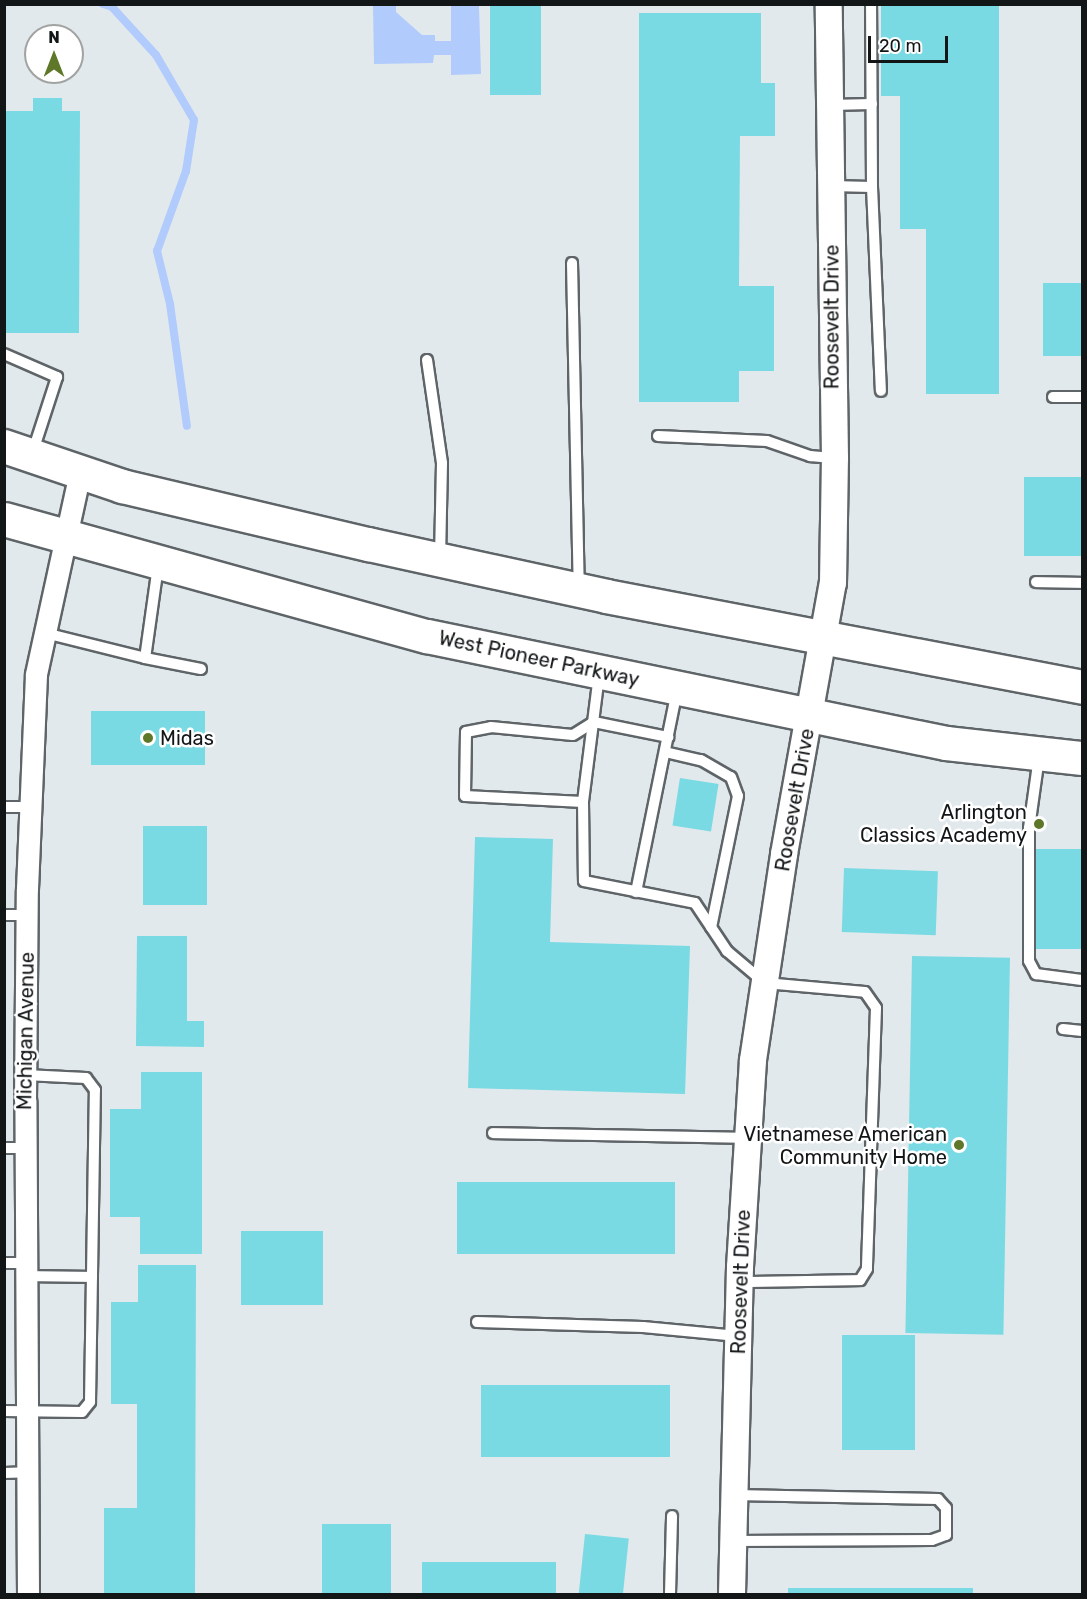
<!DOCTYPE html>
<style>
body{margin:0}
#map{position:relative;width:1087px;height:1599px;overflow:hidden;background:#e1e9ec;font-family:Rubik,sans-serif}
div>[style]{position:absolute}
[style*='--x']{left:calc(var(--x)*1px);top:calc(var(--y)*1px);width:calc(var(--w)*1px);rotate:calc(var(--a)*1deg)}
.water>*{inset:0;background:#b1cbfc}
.stream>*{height:8px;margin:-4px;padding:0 4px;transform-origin:4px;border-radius:4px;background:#b1cbfc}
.building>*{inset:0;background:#79dae3;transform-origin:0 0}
.roads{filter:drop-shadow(2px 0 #5e6467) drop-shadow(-2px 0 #5e6467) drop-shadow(0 2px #5e6467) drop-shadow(0 -2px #5e6467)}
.service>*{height:10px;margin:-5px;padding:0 5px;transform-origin:5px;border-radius:5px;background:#fff}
.minor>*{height:21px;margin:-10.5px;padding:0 10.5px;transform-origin:10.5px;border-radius:10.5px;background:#fff}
.tertiary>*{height:26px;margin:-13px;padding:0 13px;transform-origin:13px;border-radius:13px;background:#fff}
.primary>*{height:33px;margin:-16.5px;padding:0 16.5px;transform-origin:16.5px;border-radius:16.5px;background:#fff}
.dots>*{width:16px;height:16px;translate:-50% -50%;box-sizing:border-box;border:3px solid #fff;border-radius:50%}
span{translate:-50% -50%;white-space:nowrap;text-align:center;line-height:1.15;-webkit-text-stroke:5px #fff;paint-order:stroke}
.street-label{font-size:20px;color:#131617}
.poi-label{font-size:20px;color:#131617}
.left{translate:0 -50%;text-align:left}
.right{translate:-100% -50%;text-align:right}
.frame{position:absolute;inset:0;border:6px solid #131617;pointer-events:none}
.north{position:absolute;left:24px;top:24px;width:60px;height:60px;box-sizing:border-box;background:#fff;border:2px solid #a1a2a2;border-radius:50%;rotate:0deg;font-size:16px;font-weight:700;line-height:24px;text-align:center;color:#131617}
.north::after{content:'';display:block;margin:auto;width:21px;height:27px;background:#5f7729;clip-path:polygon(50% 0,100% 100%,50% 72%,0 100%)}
.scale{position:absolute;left:868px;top:36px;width:80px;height:27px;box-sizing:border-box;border:3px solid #131617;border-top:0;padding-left:8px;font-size:18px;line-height:21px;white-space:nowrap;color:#131617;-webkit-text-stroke:4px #fff;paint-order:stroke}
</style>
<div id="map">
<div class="water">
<div style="clip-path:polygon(373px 5px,396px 5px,396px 12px,422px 35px,435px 35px,435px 41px,451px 41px,451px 5px,479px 5px,481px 74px,451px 75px,451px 55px,434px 55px,433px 63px,374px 64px)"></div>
</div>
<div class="stream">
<div style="--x:103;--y:4;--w:9;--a:18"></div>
<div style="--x:112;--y:7;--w:65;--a:47.5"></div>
<div style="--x:156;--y:55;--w:75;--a:59.7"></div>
<div style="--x:194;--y:120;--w:52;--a:98.9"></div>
<div style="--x:186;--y:171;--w:85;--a:109.9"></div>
<div style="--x:157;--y:251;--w:55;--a:76.2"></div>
<div style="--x:170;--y:304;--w:123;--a:82.1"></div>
</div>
<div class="building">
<div style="left:490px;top:4px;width:51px;height:91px"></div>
<div style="clip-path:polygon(881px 4px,999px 4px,999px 394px,926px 394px,926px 229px,900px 229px,900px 96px,881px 96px)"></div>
<div style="clip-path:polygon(639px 13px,761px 13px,761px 83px,775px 83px,775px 136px,740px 136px,739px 286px,774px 286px,774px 371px,739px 371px,739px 402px,639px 402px)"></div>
<div style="clip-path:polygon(33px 98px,62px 98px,62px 111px,80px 111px,79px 333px,4px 333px,4px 111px,33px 111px)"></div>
<div style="left:1043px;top:283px;width:39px;height:73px"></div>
<div style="left:1024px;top:477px;width:58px;height:79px"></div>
<div style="left:91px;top:711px;width:114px;height:54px"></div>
<div style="left:680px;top:778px;width:39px;height:48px;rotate:9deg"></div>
<div style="left:143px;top:826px;width:64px;height:79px"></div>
<div style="clip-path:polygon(475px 837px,553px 839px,550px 942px,690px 946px,685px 1094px,468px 1088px)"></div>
<div style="left:1035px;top:849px;width:47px;height:100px"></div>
<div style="left:844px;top:868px;width:94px;height:64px;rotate:2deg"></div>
<div style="clip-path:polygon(137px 936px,187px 936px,187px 1021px,204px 1021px,204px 1047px,136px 1046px)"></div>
<div style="left:912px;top:956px;width:98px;height:377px;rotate:1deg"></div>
<div style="clip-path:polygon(141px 1072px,202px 1072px,202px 1254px,140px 1254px,140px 1217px,110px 1217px,110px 1109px,141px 1109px)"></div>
<div style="left:457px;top:1182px;width:218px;height:72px"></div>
<div style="left:241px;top:1231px;width:82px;height:74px"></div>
<div style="clip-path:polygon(138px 1265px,196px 1265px,195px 1594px,104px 1594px,104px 1508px,137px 1508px,137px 1404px,111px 1404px,111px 1302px,138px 1302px)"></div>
<div style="left:842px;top:1335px;width:73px;height:115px"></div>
<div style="left:481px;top:1385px;width:189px;height:72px"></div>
<div style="left:322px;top:1524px;width:69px;height:70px"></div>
<div style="left:585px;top:1534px;width:44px;height:60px;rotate:6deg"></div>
<div style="left:422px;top:1562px;width:134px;height:32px"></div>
<div style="left:788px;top:1588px;width:185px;height:6px"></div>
</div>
<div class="roads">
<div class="service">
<div style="--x:830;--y:105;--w:42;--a:-1.4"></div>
<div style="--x:831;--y:186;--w:41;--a:1.4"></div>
<div style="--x:872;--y:187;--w:183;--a:-90.3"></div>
<div style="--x:872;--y:187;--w:204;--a:87.5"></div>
<div style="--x:572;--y:263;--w:324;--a:88.8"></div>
<div style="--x:4;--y:354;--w:58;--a:23.5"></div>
<div style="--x:57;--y:377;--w:78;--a:108"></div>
<div style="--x:427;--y:360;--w:104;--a:81.7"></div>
<div style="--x:442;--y:463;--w:93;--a:91.2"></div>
<div style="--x:1053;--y:397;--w:29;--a:0"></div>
<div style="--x:658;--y:436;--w:109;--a:2.6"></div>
<div style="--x:767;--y:441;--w:46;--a:19.2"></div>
<div style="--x:810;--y:456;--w:25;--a:5"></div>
<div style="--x:158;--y:566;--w:93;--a:98"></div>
<div style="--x:145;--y:658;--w:57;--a:11.1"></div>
<div style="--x:1036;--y:582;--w:46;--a:1.2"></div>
<div style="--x:45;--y:633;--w:103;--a:14"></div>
<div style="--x:599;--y:675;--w:128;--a:97.2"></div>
<div style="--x:583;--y:802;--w:79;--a:89.3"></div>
<div style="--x:584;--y:881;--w:113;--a:11.2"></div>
<div style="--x:695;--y:903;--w:58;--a:56.3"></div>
<div style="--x:727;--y:951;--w:50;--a:40.1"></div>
<div style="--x:765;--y:983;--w:100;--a:5.1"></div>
<div style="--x:865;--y:992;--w:19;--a:55"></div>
<div style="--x:876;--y:1008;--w:261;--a:92"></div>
<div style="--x:867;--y:1269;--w:13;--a:122"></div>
<div style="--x:860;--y:1280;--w:120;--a:179"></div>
<div style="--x:665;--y:752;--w:37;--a:13"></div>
<div style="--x:701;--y:760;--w:34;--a:30"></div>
<div style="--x:731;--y:777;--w:20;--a:70"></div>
<div style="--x:738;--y:796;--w:134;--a:101.6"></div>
<div style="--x:1039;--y:757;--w:72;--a:98"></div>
<div style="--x:1029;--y:828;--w:133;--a:90"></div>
<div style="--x:1029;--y:961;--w:15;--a:62"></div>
<div style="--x:1036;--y:974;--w:46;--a:7.4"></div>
<div style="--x:583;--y:802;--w:118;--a:-177.1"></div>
<div style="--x:465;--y:796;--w:64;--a:-89.1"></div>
<div style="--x:466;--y:732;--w:25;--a:-11"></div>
<div style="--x:491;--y:727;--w:82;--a:5.6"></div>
<div style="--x:573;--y:735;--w:25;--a:-32"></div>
<div style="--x:594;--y:722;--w:76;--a:11.5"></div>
<div style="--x:4;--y:807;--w:26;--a:0"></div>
<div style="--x:636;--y:892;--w:205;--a:-78.5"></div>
<div style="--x:4;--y:915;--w:23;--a:0"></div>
<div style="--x:1063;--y:1029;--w:19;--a:6"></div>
<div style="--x:493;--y:1133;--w:255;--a:1.1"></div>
<div style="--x:4;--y:1148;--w:21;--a:0"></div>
<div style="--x:4;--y:1263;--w:22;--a:0"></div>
<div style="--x:26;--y:1276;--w:66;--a:0.9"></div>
<div style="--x:477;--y:1322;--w:166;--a:1.7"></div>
<div style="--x:643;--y:1327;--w:95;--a:5.4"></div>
<div style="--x:4;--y:1411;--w:78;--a:0.7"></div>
<div style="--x:82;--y:1412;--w:13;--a:-51"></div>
<div style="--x:90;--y:1402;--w:312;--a:-89.1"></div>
<div style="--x:95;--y:1090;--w:15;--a:-127"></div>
<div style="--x:86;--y:1078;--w:61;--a:-177.2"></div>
<div style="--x:4;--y:1473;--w:23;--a:-2"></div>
<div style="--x:733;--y:1541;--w:199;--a:-0.3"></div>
<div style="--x:932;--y:1540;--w:15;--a:-20"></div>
<div style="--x:946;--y:1535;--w:27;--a:-90"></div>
<div style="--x:946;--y:1508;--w:12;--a:-132"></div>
<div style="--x:938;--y:1499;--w:204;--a:-178.9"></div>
<div style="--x:670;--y:1594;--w:78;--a:-88.5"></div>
</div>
<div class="minor">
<div style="--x:28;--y:1594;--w:494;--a:-90.3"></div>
<div style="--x:25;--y:1100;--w:211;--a:-89.5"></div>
<div style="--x:27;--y:889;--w:215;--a:-87.6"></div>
<div style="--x:36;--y:674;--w:207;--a:-77.7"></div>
</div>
<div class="tertiary">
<div style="--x:732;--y:1594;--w:327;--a:-88.6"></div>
<div style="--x:740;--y:1267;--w:207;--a:-86.4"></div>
<div style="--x:753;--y:1060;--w:208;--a:-81.4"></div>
<div style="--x:784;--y:854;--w:275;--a:-79.8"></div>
<div style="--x:833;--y:583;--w:125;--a:-89.1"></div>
<div style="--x:835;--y:458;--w:454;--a:-90.8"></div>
</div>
<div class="primary">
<div style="--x:4;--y:446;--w:125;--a:18.7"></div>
<div style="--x:122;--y:486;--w:253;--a:13.3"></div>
<div style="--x:368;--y:544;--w:244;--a:12.3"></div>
<div style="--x:606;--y:596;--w:485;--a:10.8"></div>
<div style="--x:4;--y:519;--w:439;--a:15.5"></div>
<div style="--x:427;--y:636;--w:530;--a:11.65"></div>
<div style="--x:946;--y:743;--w:137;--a:6.3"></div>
</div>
</div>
<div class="dots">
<div style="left:148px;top:738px;background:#5f7729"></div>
<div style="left:1039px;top:824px;background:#5f7729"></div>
<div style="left:959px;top:1145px;background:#5f7729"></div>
</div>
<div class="street-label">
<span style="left:832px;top:317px;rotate:-90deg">Roosevelt Drive</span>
<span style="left:539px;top:659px;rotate:12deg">West Pioneer Parkway</span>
<span style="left:795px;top:800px;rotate:-80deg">Roosevelt Drive</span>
<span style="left:26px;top:1031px;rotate:-89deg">Michigan Avenue</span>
<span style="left:741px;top:1282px;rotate:-88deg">Roosevelt Drive</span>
</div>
<div class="poi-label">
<span class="left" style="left:160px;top:738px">Midas</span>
<span class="right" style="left:1027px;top:824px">Arlington<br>Classics Academy</span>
<span class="right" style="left:947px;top:1146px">Vietnamese American<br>Community Home</span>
</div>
<div class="frame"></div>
<div class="north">N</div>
<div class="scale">20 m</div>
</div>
